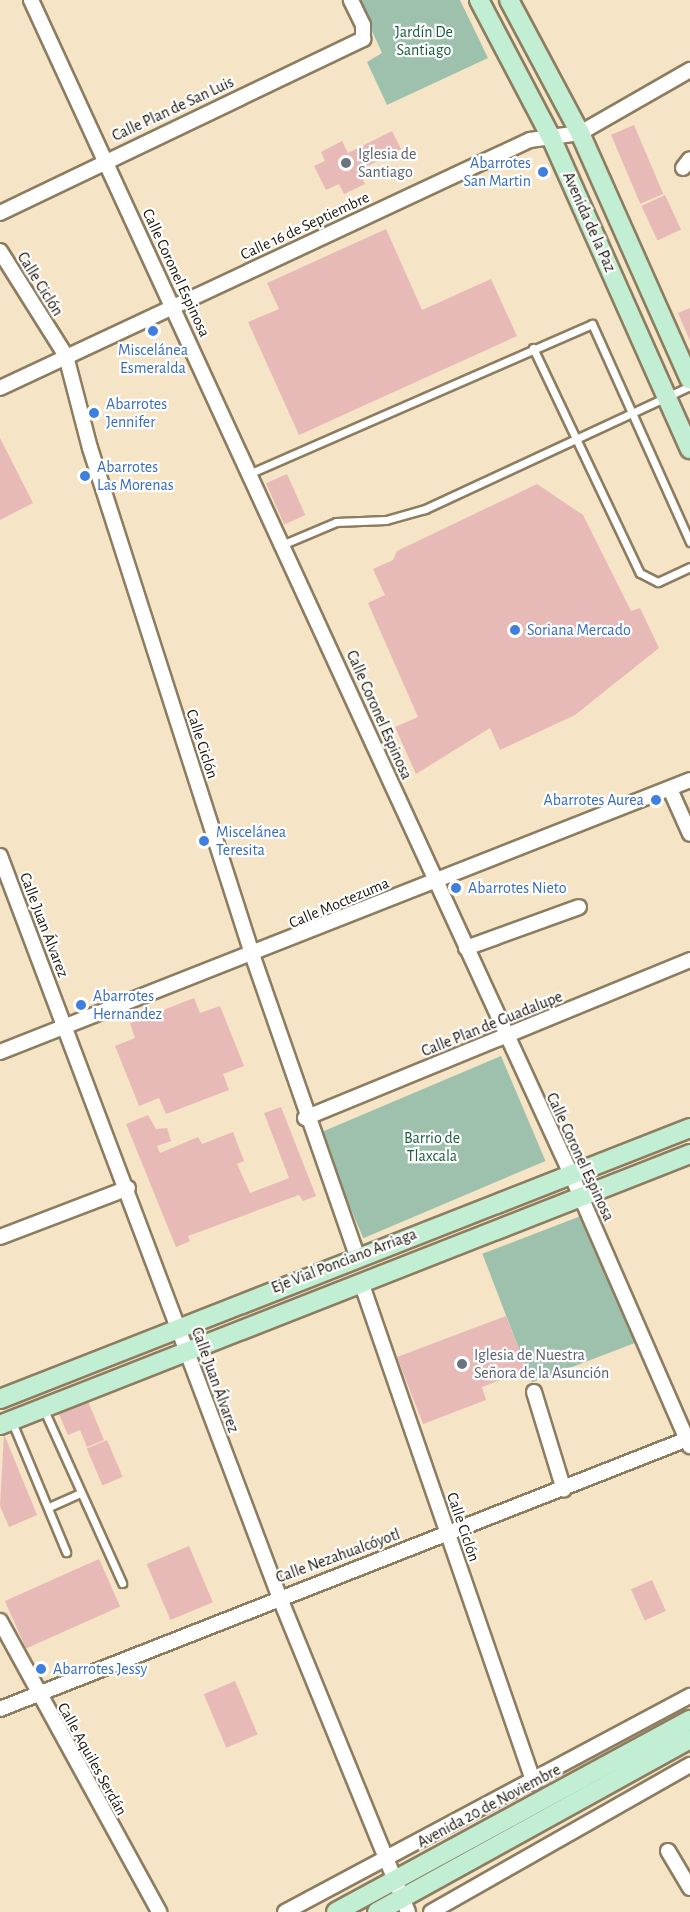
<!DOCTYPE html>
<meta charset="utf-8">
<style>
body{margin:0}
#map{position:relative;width:690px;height:1912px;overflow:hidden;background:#f5e4c5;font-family:"Alegreya Sans",sans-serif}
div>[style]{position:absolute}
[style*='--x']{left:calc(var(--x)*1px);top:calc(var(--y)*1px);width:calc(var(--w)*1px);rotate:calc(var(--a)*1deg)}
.green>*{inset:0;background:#9ec1ad;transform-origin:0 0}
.building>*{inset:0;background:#e8bab7;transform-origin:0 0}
.roads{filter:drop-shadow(2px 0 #8c7d60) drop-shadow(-2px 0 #8c7d60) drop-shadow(0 2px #8c7d60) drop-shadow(0 -2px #8c7d60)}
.lane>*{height:7px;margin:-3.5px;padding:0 3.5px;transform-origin:3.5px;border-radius:3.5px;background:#fff}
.street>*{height:14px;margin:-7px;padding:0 7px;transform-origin:7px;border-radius:7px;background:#fff}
.secondary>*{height:18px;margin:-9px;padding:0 9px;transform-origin:9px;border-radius:9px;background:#c2eed3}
.dots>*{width:16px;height:16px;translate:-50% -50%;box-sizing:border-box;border:3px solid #fff;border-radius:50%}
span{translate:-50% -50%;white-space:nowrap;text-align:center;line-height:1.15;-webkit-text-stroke:4.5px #fff;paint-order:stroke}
.park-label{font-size:16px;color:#195d3f}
.street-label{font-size:16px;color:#1b150a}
.worship-label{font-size:16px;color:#5b616d}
.left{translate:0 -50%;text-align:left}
.shop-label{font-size:16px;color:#366cbe}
.right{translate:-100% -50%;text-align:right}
</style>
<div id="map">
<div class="green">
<div style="clip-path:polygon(358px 0,460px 0,488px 58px,387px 105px,367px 62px,382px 53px)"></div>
<div style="left:501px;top:1056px;width:114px;height:198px;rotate:67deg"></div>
<div style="left:586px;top:1214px;width:138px;height:111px;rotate:69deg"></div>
</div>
<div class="building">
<div style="left:634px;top:125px;width:75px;height:25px;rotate:67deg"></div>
<div style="clip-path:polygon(392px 131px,401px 149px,358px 171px,365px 184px,344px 194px,339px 184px,326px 190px,314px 166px,325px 161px,321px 152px,342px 141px,348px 153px)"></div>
<div style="left:665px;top:195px;width:38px;height:26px;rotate:65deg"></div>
<div style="clip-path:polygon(386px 229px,422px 310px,491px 279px,517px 336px,299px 435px,248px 322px,279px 309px,267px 283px)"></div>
<div style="clip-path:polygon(690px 308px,690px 341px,678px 313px)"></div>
<div style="clip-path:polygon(0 438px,33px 503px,0 520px)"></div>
<div style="left:287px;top:474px;width:45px;height:23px;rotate:66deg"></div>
<div style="clip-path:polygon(537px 484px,583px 515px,631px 611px,640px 608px,659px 648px,575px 715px,500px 750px,490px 728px,416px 774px,395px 727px,418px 717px,368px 603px,385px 595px,373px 569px,393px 560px,397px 551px)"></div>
<div style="clip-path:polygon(194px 998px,200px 1013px,220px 1006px,244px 1066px,223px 1074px,229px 1090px,166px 1114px,159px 1098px,139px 1106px,115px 1046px,135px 1038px,130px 1023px)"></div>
<div style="clip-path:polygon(281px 1107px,316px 1196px,303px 1201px,299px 1195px,188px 1236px,190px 1241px,176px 1247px,126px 1124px,148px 1115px,156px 1129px,167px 1128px,171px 1141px,157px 1146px,160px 1153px,198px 1137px,202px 1144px,233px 1132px,244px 1161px,237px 1164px,250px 1193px,289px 1178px,264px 1113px)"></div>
<div style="clip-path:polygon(506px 1316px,527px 1370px,482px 1387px,486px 1400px,423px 1424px,397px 1357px)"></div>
<div style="clip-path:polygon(87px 1399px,104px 1440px,87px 1447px,80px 1430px,68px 1435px,58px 1412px)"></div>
<div style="clip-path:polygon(4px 1434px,37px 1515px,9px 1527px,0 1506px)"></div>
<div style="left:107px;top:1440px;width:40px;height:22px;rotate:67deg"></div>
<div style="left:189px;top:1546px;width:61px;height:46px;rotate:67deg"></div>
<div style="left:99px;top:1559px;width:52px;height:103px;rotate:66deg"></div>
<div style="left:652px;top:1580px;width:34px;height:23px;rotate:66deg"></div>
<div style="left:235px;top:1681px;width:58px;height:34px;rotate:67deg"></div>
</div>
<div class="roads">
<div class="lane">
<div style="--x:533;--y:348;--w:249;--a:64.6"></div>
<div style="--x:640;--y:573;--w:20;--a:27"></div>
<div style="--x:658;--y:582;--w:35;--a:-25"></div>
<div style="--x:251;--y:473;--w:372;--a:-23.6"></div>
<div style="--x:592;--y:324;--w:239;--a:65.8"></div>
<div style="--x:284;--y:544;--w:56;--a:-22.9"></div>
<div style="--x:336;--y:522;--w:50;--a:-2.3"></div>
<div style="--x:386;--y:520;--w:41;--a:-15.8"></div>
<div style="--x:425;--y:509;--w:292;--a:-24.9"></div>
<div style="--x:44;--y:1410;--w:190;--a:65.7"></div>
<div style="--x:12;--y:1422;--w:141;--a:67.4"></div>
<div style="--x:49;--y:1507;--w:34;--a:-24"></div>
</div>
<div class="street">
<div style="--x:31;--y:0;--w:1292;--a:65.3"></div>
<div style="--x:571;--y:1174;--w:297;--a:66.4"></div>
<div style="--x:683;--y:168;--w:11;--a:-52"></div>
<div style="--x:0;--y:213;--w:403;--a:-25.6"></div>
<div style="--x:363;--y:39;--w:14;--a:-90"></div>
<div style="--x:363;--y:25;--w:28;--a:-116"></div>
<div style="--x:0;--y:251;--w:124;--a:57.8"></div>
<div style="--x:66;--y:356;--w:95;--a:75.4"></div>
<div style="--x:90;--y:448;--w:534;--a:72.24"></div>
<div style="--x:253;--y:957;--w:317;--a:70.8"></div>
<div style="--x:0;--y:388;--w:585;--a:-25.08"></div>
<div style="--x:530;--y:140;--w:50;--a:-8"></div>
<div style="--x:580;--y:133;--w:127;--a:-29.8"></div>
<div style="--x:670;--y:789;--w:49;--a:66"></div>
<div style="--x:0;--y:856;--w:791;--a:69.34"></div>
<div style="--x:279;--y:1596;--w:341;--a:67.8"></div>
<div style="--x:466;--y:948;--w:120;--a:-19.9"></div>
<div style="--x:0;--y:1052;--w:742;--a:-21.51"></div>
<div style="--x:305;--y:1118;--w:416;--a:-22.3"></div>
<div style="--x:0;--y:1237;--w:137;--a:-20.9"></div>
<div style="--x:361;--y:1282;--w:530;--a:70.95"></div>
<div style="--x:534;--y:1392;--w:102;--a:73"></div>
<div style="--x:0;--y:1621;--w:332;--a:61.3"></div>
<div style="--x:0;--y:1709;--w:741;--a:-21.44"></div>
<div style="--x:668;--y:1851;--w:43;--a:59.3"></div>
<div style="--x:285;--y:1912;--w:459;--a:-28.1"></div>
<div style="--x:431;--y:1912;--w:298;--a:-29.6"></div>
</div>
<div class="secondary">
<div style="--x:479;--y:0;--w:153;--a:62.3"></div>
<div style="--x:550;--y:135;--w:344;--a:66"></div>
<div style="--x:509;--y:0;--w:151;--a:61.9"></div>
<div style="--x:580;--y:133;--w:270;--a:66"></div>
<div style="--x:0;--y:1399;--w:741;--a:-21.44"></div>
<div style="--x:0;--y:1425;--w:741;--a:-21.44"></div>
<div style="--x:336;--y:1912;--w:403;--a:-28.5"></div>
<div style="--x:377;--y:1912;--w:358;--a:-28.9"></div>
</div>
</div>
<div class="dots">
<div style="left:346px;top:163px;background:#6b7280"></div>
<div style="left:543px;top:172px;background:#3f7fe0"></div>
<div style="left:153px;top:331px;background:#3f7fe0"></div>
<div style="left:94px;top:413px;background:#3f7fe0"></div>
<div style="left:85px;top:476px;background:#3f7fe0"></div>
<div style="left:515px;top:630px;background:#3f7fe0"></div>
<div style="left:656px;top:800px;background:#3f7fe0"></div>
<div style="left:204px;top:841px;background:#3f7fe0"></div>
<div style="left:456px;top:888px;background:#3f7fe0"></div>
<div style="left:81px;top:1005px;background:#3f7fe0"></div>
<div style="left:462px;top:1364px;background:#6b7280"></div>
<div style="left:41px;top:1669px;background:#3f7fe0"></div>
</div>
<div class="park-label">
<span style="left:424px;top:41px">Jardín De<br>Santiago</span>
<span style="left:432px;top:1147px">Barrio de<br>Tlaxcala</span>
</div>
<div class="street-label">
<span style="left:173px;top:109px;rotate:-25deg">Calle Plan de San Luis</span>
<span style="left:589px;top:222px;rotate:66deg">Avenida de la Paz</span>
<span style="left:305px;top:226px;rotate:-25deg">Calle 16 de Septiembre</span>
<span style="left:176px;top:273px;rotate:65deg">Calle Coronel Espinosa</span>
<span style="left:40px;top:284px;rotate:58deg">Calle Ciclón</span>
<span style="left:379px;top:715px;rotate:66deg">Calle Coronel Espinosa</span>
<span style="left:202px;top:744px;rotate:72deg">Calle Ciclón</span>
<span style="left:339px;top:903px;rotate:-23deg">Calle Moctezuma</span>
<span style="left:44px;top:925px;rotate:69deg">Calle Juan Álvarez</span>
<span style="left:492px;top:1024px;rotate:-22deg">Calle Plan de Guadalupe</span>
<span style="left:580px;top:1157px;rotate:65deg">Calle Coronel Espinosa</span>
<span style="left:344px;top:1261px;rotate:-21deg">Eje Vial Ponciano Arriaga</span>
<span style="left:215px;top:1380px;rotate:70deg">Calle Juan Álvarez</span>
<span style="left:463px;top:1527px;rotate:71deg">Calle Ciclón</span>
<span style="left:338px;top:1556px;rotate:-20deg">Calle Nezahualcóyotl</span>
<span style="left:92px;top:1759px;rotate:61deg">Calle Aquiles Serdán</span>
<span style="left:489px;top:1806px;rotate:-28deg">Avenida 20 de Noviembre</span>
</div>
<div class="worship-label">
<span class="left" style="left:358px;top:163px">Iglesia de<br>Santiago</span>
<span class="left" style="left:474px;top:1364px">Iglesia de Nuestra<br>Señora de la Asunción</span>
</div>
<div class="shop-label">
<span class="right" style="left:531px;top:172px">Abarrotes<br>San Martin</span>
<span style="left:153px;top:359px">Miscelánea<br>Esmeralda</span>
<span class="left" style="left:106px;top:413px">Abarrotes<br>Jennifer</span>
<span class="left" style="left:97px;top:476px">Abarrotes<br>Las Morenas</span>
<span class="left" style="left:527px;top:630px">Soriana Mercado</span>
<span class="right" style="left:644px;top:800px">Abarrotes Aurea</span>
<span class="left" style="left:216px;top:841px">Miscelánea<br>Teresita</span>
<span class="left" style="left:468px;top:888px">Abarrotes Nieto</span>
<span class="left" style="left:93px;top:1005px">Abarrotes<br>Hernandez</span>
<span class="left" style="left:53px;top:1669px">Abarrotes Jessy</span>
</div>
</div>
